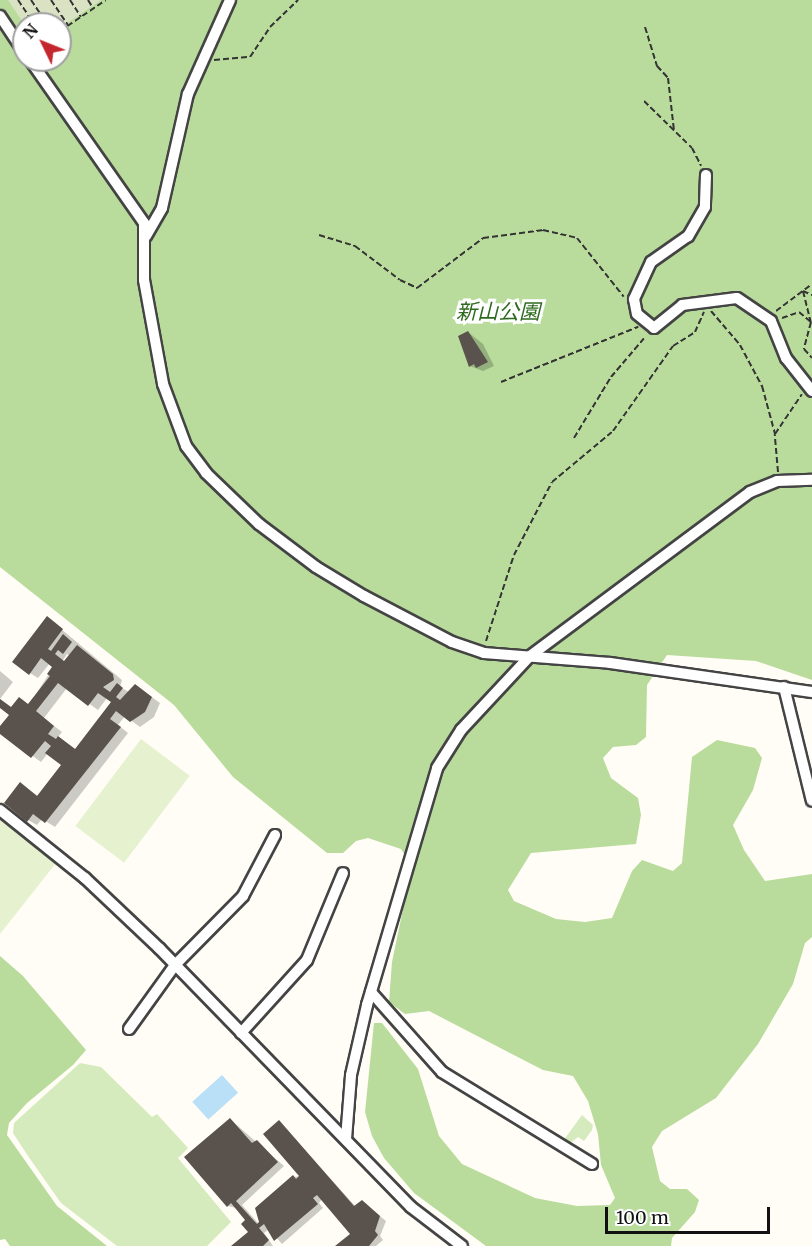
<!DOCTYPE html>
<meta charset="utf-8">
<style>
body{margin:0}
#map{position:relative;width:812px;height:1246px;overflow:hidden;background:#fffdf5;font-family:Merriweather,"Noto Sans JP",serif}
div>[style]{position:absolute}
[style*='--x']{left:calc(var(--x)*1px);top:calc(var(--y)*1px);width:calc(var(--w)*1px);rotate:calc(var(--a)*1deg)}
.green>*{inset:0;background:#d5ebbd}
.forest>*{inset:0;background:#b9dc9c}
.cemetery>*{inset:0;background:#d9e3c4}
.pitch>*{inset:0;background:#e6f2cf;transform-origin:0 0}
.water>*{inset:0;background:#b9e0f7;transform-origin:0 0}
.shadow>*{inset:0;background:#0003}
.building>*{inset:0;background:#5a524d}
.path>*{height:2px;margin-top:-1px;transform-origin:0;background:repeating-linear-gradient(90deg,#333 0 6px,transparent 0 9px)}
.roads{filter:drop-shadow(2px 0 #444) drop-shadow(-2px 0 #444) drop-shadow(0 2px #444) drop-shadow(0 -2px #444)}
.minor>*{height:10px;margin:-5px;padding:0 5px;transform-origin:5px;border-radius:5px;background:#fff}
span{translate:-50% -50%;white-space:nowrap;text-align:center;line-height:1.15;-webkit-text-stroke:6px #fff;paint-order:stroke}
.park-label{font-size:21px;color:#2f6b1f;font-style:italic}
.north{position:absolute;left:12px;top:12px;width:60px;height:60px;box-sizing:border-box;background:#fff;border:2px solid #a0a0a0;border-radius:50%;rotate:313deg;font-size:16px;font-weight:700;line-height:24px;text-align:center;color:#111}
.north::after{content:'';display:block;margin:auto;width:21px;height:27px;background:#c4262e;clip-path:polygon(50% 0,100% 100%,50% 72%,0 100%)}
.scale{position:absolute;left:605px;top:1207px;width:165px;height:27px;box-sizing:border-box;border:3px solid #111;border-top:0;padding-left:8px;font-size:18px;line-height:21px;white-space:nowrap;color:#111;-webkit-text-stroke:4px #fff;paint-order:stroke}
</style>
<div id="map">
<div class="green">
<div style="clip-path:polygon(80px 1063px,101px 1067px,152px 1117px,157px 1114px,188px 1148px,178px 1158px,231px 1222px,207px 1246px,117px 1246px,61px 1203px,28px 1156px,13px 1133px,14px 1123px)"></div>
<div style="clip-path:polygon(582px 1115px,593px 1125px,592px 1130px,584px 1141px,578px 1137px,569px 1144px,563px 1141px)"></div>
</div>
<div class="forest">
<div style="clip-path:polygon(evenodd,0 0,812px 0,812px 680px,756px 661px,667px 655px,647px 685px,646px 737px,636px 745px,613px 747px,603px 758px,611px 778px,638px 798px,641px 815px,636px 844px,531px 853px,508px 890px,514px 901px,556px 919px,585px 922px,612px 918px,632px 871px,642px 860px,673px 871px,682px 863px,692px 757px,717px 740px,755px 748px,762px 758px,753px 790px,733px 825px,744px 850px,765px 881px,812px 874px,812px 937px,805px 943px,793px 984px,758px 1044px,716px 1098px,662px 1131px,652px 1147px,660px 1181px,670px 1189px,687px 1189px,699px 1200px,695px 1212px,672px 1238px,671px 1246px,486px 1246px,414px 1193px,384px 1158px,372px 1136px,365px 1112px,374px 1023px,382px 1023px,418px 1069px,439px 1136px,462px 1164px,535px 1198px,577px 1206px,610px 1205px,615px 1198px,601px 1165px,598px 1134px,588px 1101px,573px 1076px,543px 1070px,429px 1011px,405px 1014px,389px 1002px,392px 962px,412px 866px,401px 849px,368px 838px,356px 841px,343px 853px,327px 853px,233px 777px,174px 705px,0 567px,0 0,24px 24px,60px 24px,60px 60px,24px 60px,24px 24px)"></div>
<div style="clip-path:polygon(0 956px,23px 976px,86px 1050px,73px 1065px,27px 1103px,9px 1123px,7px 1135px,57px 1206px,107px 1246px,10px 1246px,5px 1239px,0 1240px)"></div>
</div>
<div class="cemetery">
<div style="clip-path:polygon(8px 0,101px 0,60px 28px,60px 24px,24px 24px)"></div>
</div>
<div class="pitch">
<div style="left:141px;top:739px;width:61px;height:109px;rotate:37deg"></div>
<div style="clip-path:polygon(0 810px,60px 858px,0 934px)"></div>
</div>
<div class="water">
<div style="left:222px;top:1075px;width:24px;height:40px;rotate:48deg"></div>
</div>
<div class="shadow">
<div style="clip-path:polygon(468px 332px,483px 344px,494px 366px,483px 371px,470px 366px)"></div>
<div style="clip-path:polygon(evenodd,48px 618px,122px 680px,120px 687px,129px 692px,135px 685px,160px 703px,154px 717px,140px 727px,125px 716px,118px 725px,128px 733px,55px 827px,42px 819px,37px 825px,28px 820px,20px 784px,38px 796px,63px 765px,48px 753px,41px 762px,0 732px,11px 714px,0 706px,0 671px,13px 682px,0 699px,12px 708px,29px 705px,54px 666px,50px 663px,38px 678px,30px 673px,48px 618px,67px 654px,70px 656px,63px 665px,61px 663px,67px 654px,48px 618px,67px 688px,98px 710px,107px 698px,113px 702px,77px 750px,58px 737px,62px 732px,44px 718px,67px 688px)"></div>
<div style="clip-path:polygon(230px 1119px,284px 1166px,242px 1205px,259px 1224px,293px 1177px,302px 1176px,279px 1121px,356px 1207px,362px 1201px,386px 1221px,380px 1236px,383px 1240px,376px 1246px,338px 1246px,352px 1234px,322px 1199px,319px 1203px,323px 1208px,282px 1244px,269px 1229px,264px 1233px,273px 1246px,234px 1246px,250px 1232px,248px 1220px,236px 1208px,228px 1206px)"></div>
</div>
<div class="building">
<div style="clip-path:polygon(468px 331px,488px 362px,476px 368px,474px 364px,469px 367px,458px 336px)"></div>
<div style="clip-path:polygon(evenodd,47px 616px,63px 629px,48px 649px,51px 651px,63px 634px,72px 642px,63px 654px,58px 650px,55px 654px,64px 661px,77px 645px,113px 674px,114px 680px,103px 687px,110px 692px,117px 683px,123px 688px,116px 697px,120px 700px,135px 684px,152px 697px,145px 712px,130px 722px,116px 711px,110px 719px,121px 727px,45px 823px,33px 814px,27px 822px,4px 803px,20px 782px,37px 796px,61px 765px,45px 753px,51px 746px,45px 741px,31px 758px,0 734px,0 726px,9px 715px,0 708px,0 699px,11px 707px,19px 697px,28px 704px,50px 676px,47px 674px,52px 667px,41px 658px,29px 675px,12px 662px,47px 616px,58px 683px,88px 706px,98px 693px,111px 702px,75px 749px,58px 736px,56px 739px,48px 734px,54px 726px,36px 711px,58px 683px)"></div>
<div style="clip-path:polygon(230px 1118px,252px 1143px,257px 1140px,278px 1162px,236px 1201px,257px 1224px,259px 1222px,255px 1208px,293px 1175px,296px 1179px,299px 1176px,263px 1134px,279px 1120px,354px 1206px,362px 1200px,380px 1216px,375px 1231px,378px 1235px,369px 1246px,335px 1246px,350px 1234px,317px 1195px,313px 1198px,318px 1204px,274px 1241px,264px 1224px,259px 1228px,269px 1240px,263px 1246px,231px 1246px,248px 1232px,241px 1224px,245px 1220px,231px 1203px,227px 1207px,184px 1157px)"></div>
</div>
<div class="path">
<div style="--x:18;--y:0;--w:29;--a:56"></div>
<div style="--x:31;--y:0;--w:29;--a:56"></div>
<div style="--x:51;--y:0;--w:30;--a:56"></div>
<div style="--x:70;--y:0;--w:20;--a:57"></div>
<div style="--x:88;--y:0;--w:9;--a:58"></div>
<div style="--x:645;--y:27;--w:41;--a:72.9"></div>
<div style="--x:657;--y:66;--w:16;--a:47"></div>
<div style="--x:668;--y:78;--w:53;--a:83.5"></div>
<div style="--x:60;--y:31;--w:55;--a:-34"></div>
<div style="--x:214;--y:60;--w:36;--a:-5"></div>
<div style="--x:250;--y:57;--w:36;--a:-56"></div>
<div style="--x:270;--y:27;--w:39;--a:-44"></div>
<div style="--x:644;--y:101;--w:67;--a:44.4"></div>
<div style="--x:692;--y:148;--w:20;--a:63"></div>
<div style="--x:319;--y:235;--w:38;--a:17"></div>
<div style="--x:355;--y:246;--w:56;--a:37.1"></div>
<div style="--x:400;--y:280;--w:19;--a:25"></div>
<div style="--x:417;--y:288;--w:83;--a:-37.1"></div>
<div style="--x:483;--y:238;--w:61;--a:-7.6"></div>
<div style="--x:543;--y:230;--w:35;--a:13"></div>
<div style="--x:577;--y:238;--w:75;--a:51.5"></div>
<div style="--x:803;--y:291;--w:32;--a:76"></div>
<div style="--x:811;--y:322;--w:28;--a:105"></div>
<div style="--x:804;--y:349;--w:12;--a:48"></div>
<div style="--x:803;--y:291;--w:10;--a:24"></div>
<div style="--x:711;--y:311;--w:45;--a:49.5"></div>
<div style="--x:740;--y:345;--w:47;--a:61.8"></div>
<div style="--x:762;--y:386;--w:50;--a:74.8"></div>
<div style="--x:776;--y:311;--w:45;--a:-36.9"></div>
<div style="--x:782;--y:318;--w:18;--a:-19"></div>
<div style="--x:799;--y:312;--w:16;--a:40"></div>
<div style="--x:501;--y:382;--w:148;--a:-21.9"></div>
<div style="--x:574;--y:438;--w:71;--a:-58.8"></div>
<div style="--x:611;--y:377;--w:54;--a:-49.5"></div>
<div style="--x:778;--y:472;--w:38;--a:-95"></div>
<div style="--x:775;--y:434;--w:48;--a:-56"></div>
<div style="--x:486;--y:641;--w:90;--a:-72"></div>
<div style="--x:514;--y:555;--w:82;--a:-62.5"></div>
<div style="--x:552;--y:482;--w:80;--a:-39.9"></div>
<div style="--x:613;--y:431;--w:104;--a:-54.8"></div>
<div style="--x:673;--y:346;--w:26;--a:-32"></div>
<div style="--x:695;--y:332;--w:22;--a:-66"></div>
</div>
<div class="roads">
<div class="minor">
<div style="--x:0;--y:16;--w:43;--a:56.3"></div>
<div style="--x:30;--y:60;--w:199;--a:55"></div>
<div style="--x:144;--y:223;--w:57;--a:90"></div>
<div style="--x:144;--y:280;--w:106;--a:79.6"></div>
<div style="--x:163;--y:384;--w:66;--a:69.6"></div>
<div style="--x:186;--y:446;--w:34;--a:53"></div>
<div style="--x:206;--y:473;--w:74;--a:43.9"></div>
<div style="--x:259;--y:524;--w:71;--a:37"></div>
<div style="--x:316;--y:567;--w:56;--a:31.1"></div>
<div style="--x:364;--y:596;--w:99;--a:27.6"></div>
<div style="--x:452;--y:642;--w:34;--a:19"></div>
<div style="--x:484;--y:653;--w:126;--a:4.5"></div>
<div style="--x:610;--y:663;--w:204;--a:8.2"></div>
<div style="--x:706;--y:175;--w:32;--a:92"></div>
<div style="--x:705;--y:207;--w:34;--a:120"></div>
<div style="--x:688;--y:236;--w:45;--a:144.9"></div>
<div style="--x:651;--y:262;--w:41;--a:114.7"></div>
<div style="--x:634;--y:299;--w:15;--a:79"></div>
<div style="--x:637;--y:314;--w:22;--a:39"></div>
<div style="--x:654;--y:328;--w:36;--a:-39"></div>
<div style="--x:682;--y:305;--w:55;--a:-7.3"></div>
<div style="--x:737;--y:298;--w:41;--a:34.1"></div>
<div style="--x:771;--y:321;--w:40;--a:68"></div>
<div style="--x:786;--y:358;--w:42;--a:51.8"></div>
<div style="--x:146;--y:236;--w:32;--a:-60"></div>
<div style="--x:162;--y:208;--w:117;--a:-77.2"></div>
<div style="--x:188;--y:94;--w:103;--a:-65.9"></div>
<div style="--x:784;--y:687;--w:117;--a:76.2"></div>
<div style="--x:0;--y:810;--w:109;--a:38.7"></div>
<div style="--x:85;--y:878;--w:102;--a:43.4"></div>
<div style="--x:159;--y:948;--w:361;--a:45.8"></div>
<div style="--x:411;--y:1207;--w:64;--a:37.4"></div>
<div style="--x:371;--y:992;--w:107;--a:48.4"></div>
<div style="--x:442;--y:1072;--w:176;--a:31.5"></div>
<div style="--x:129;--y:1029;--w:79;--a:-54.3"></div>
<div style="--x:175;--y:965;--w:97;--a:-45.4"></div>
<div style="--x:243;--y:896;--w:69;--a:-62.3"></div>
<div style="--x:241;--y:1033;--w:98;--a:-47.9"></div>
<div style="--x:307;--y:960;--w:94;--a:-67.5"></div>
<div style="--x:346;--y:1139;--w:64;--a:-85.5"></div>
<div style="--x:351;--y:1075;--w:72;--a:-77.1"></div>
<div style="--x:367;--y:1005;--w:247;--a:-73.5"></div>
<div style="--x:437;--y:768;--w:45;--a:-57.7"></div>
<div style="--x:461;--y:730;--w:101;--a:-47"></div>
<div style="--x:530;--y:656;--w:274;--a:-36.7"></div>
<div style="--x:750;--y:492;--w:29;--a:-22"></div>
<div style="--x:777;--y:481;--w:35;--a:-2"></div>
</div>
</div>
<div class="park-label">
<span style="left:498px;top:312px">新山公園</span>
</div>
<div class="north">N</div>
<div class="scale">100 m</div>
</div>
